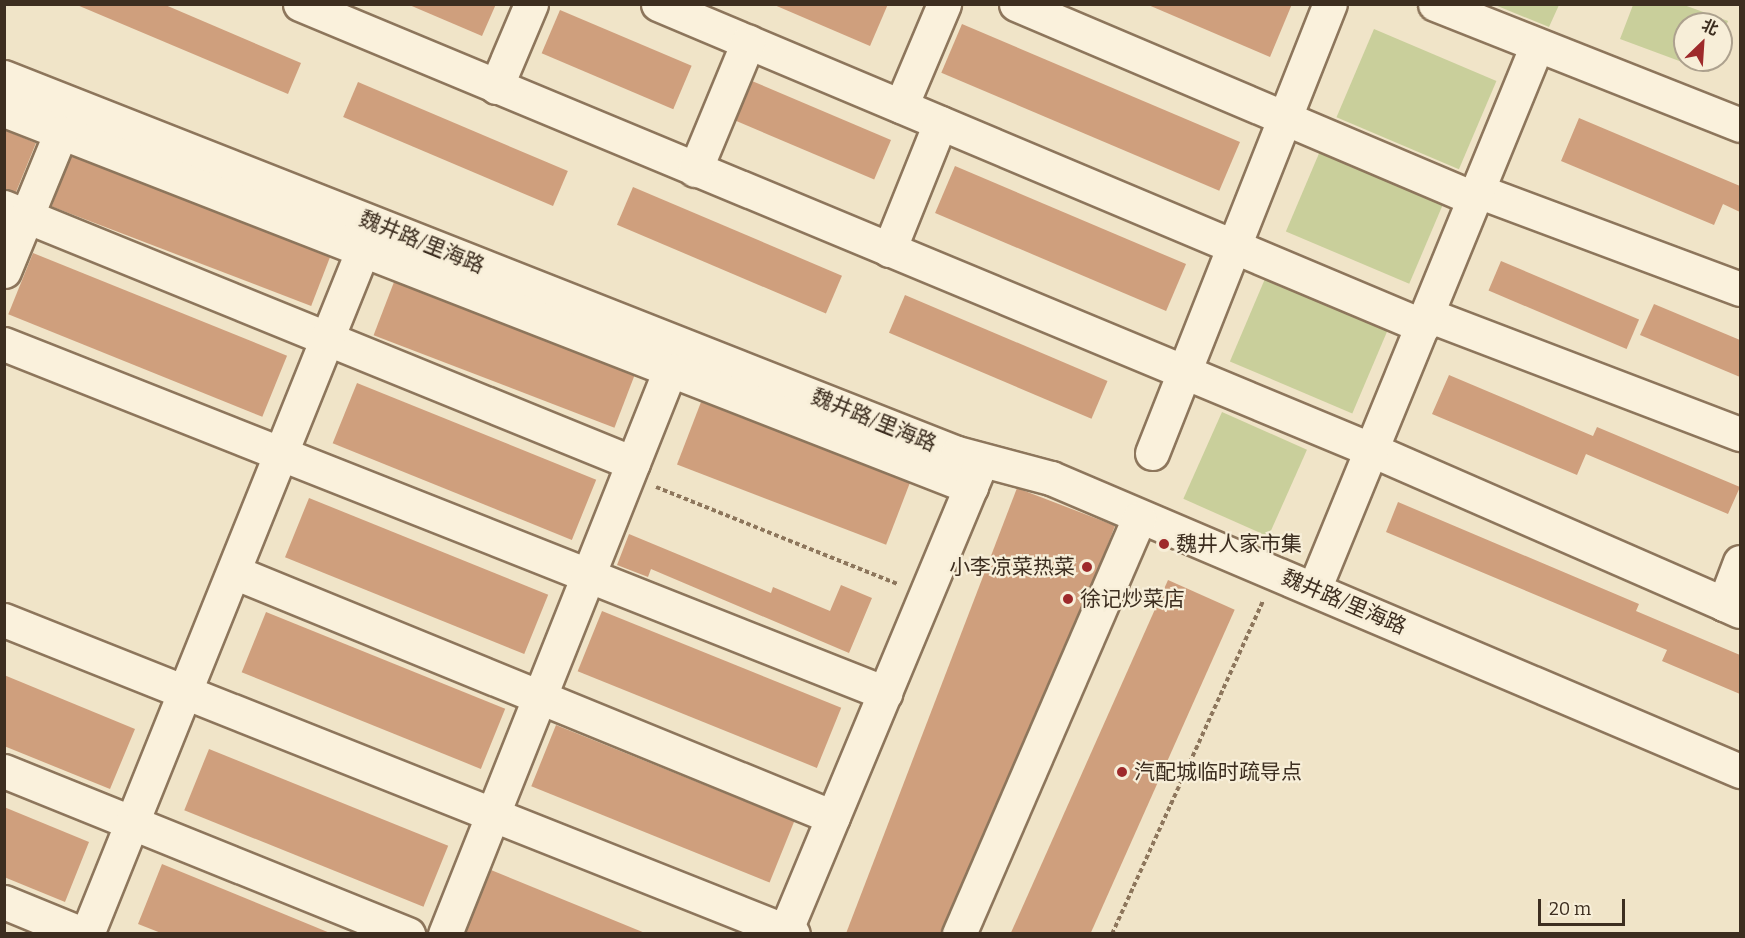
<!DOCTYPE html>
<meta charset="utf-8">
<style>
body{margin:0}
#map{position:relative;width:1745px;height:938px;overflow:hidden;background:#f0e4c8;font-family:Bitter,"Noto Sans SC",serif}
div>[style]{position:absolute}
[style*='--x']{left:calc(var(--x)*1px);top:calc(var(--y)*1px);width:calc(var(--w)*1px);rotate:calc(var(--a)*1deg)}
.green>*{inset:0;background:#c9cf9b;transform-origin:0 0}
.building>*{inset:0;background:#cf9f7d;transform-origin:0 0}
.path>*{height:4px;margin-top:-2px;transform-origin:0;background:repeating-linear-gradient(90deg,#8d765c 0 4.5px,transparent 0 7.5px)}
.roads{filter:drop-shadow(2px 0 #8d765c) drop-shadow(-2px 0 #8d765c) drop-shadow(0 2px #8d765c) drop-shadow(0 -2px #8d765c)}
.minor>*{height:33px;margin:-16.5px;padding:0 16.5px;transform-origin:16.5px;border-radius:16.5px;background:#faf1dc}
.dots>*{width:16px;height:16px;translate:-50% -50%;box-sizing:border-box;border:3px solid #f7eed8;border-radius:50%}
span{translate:-50% -50%;white-space:nowrap;text-align:center;line-height:1.15;-webkit-text-stroke:4.5px #f7eed8;paint-order:stroke}
.street-label{font-size:21px;color:#3d2e20}
.poi-label{font-size:21px;color:#3d2e20}
.left{translate:0 -50%;text-align:left}
.right{translate:-100% -50%;text-align:right}
.frame{position:absolute;inset:0;border:6px solid #3d2e20;pointer-events:none}
.north{position:absolute;left:1673px;top:12px;width:60px;height:60px;box-sizing:border-box;background:#f7eed8;border:2px solid #ada18e;border-radius:50%;rotate:25deg;font-size:16px;font-weight:700;line-height:24px;text-align:center;color:#3d2e20}
.north::after{content:'';display:block;margin:auto;width:21px;height:27px;background:#9e2a2b;clip-path:polygon(50% 0,100% 100%,50% 72%,0 100%)}
.scale{position:absolute;left:1538px;top:899px;width:87px;height:27px;box-sizing:border-box;border:3px solid #3d2e20;border-top:0;padding-left:8px;font-size:18px;line-height:21px;white-space:nowrap;color:#3d2e20;-webkit-text-stroke:4px #f7eed8;paint-order:stroke}
</style>
<div id="map">
<div class="green">
<div style="clip-path:polygon(1495px 5px,1559px 4px,1559px 5px,1549px 27px)"></div>
<div style="clip-path:polygon(1633px 5px,1684px 5px,1728px 21px,1721px 40px,1721px 24px,1685px 24px,1685px 60px,1714px 60px,1709px 72px,1620px 39px)"></div>
<div style="left:1374px;top:29px;width:133px;height:96px;rotate:23deg"></div>
<div style="left:1323px;top:144px;width:134px;height:95px;rotate:23deg"></div>
<div style="left:1267px;top:274px;width:133px;height:95px;rotate:23deg"></div>
<div style="left:1222px;top:412px;width:93px;height:95px;rotate:24deg"></div>
</div>
<div class="building">
<div style="clip-path:polygon(163px 4px,301px 63px,288px 94px,77px 5px)"></div>
<div style="clip-path:polygon(407px 4px,496px 4px,482px 36px)"></div>
<div style="clip-path:polygon(772px 4px,888px 4px,870px 46px)"></div>
<div style="clip-path:polygon(1146px 4px,1292px 4px,1270px 57px)"></div>
<div style="left:560px;top:10px;width:143px;height:47px;rotate:23deg"></div>
<div style="left:962px;top:24px;width:302px;height:53px;rotate:23deg"></div>
<div style="left:752px;top:81px;width:151px;height:43px;rotate:23deg"></div>
<div style="left:358px;top:82px;width:228px;height:38px;rotate:23deg"></div>
<div style="clip-path:polygon(1579px 118px,1740px 186px,1740px 212px,1723px 204px,1714px 225px,1561px 161px)"></div>
<div style="clip-path:polygon(4px 130px,36px 143px,16px 192px,4px 189px)"></div>
<div style="left:71px;top:156px;width:278px;height:54px;rotate:21deg"></div>
<div style="left:955px;top:166px;width:251px;height:51px;rotate:23deg"></div>
<div style="left:633px;top:187px;width:227px;height:41px;rotate:23deg"></div>
<div style="left:33px;top:253px;width:274px;height:66px;rotate:22deg"></div>
<div style="left:1501px;top:261px;width:150px;height:32px;rotate:23deg"></div>
<div style="left:394px;top:282px;width:258px;height:57px;rotate:21deg"></div>
<div style="left:905px;top:295px;width:220px;height:41px;rotate:23deg"></div>
<div style="clip-path:polygon(1654px 304px,1740px 340px,1740px 377px,1640px 335px)"></div>
<div style="clip-path:polygon(1449px 375px,1593px 436px,1597px 427px,1740px 487px,1728px 514px,1586px 454px,1577px 475px,1432px 414px)"></div>
<div style="left:357px;top:383px;width:258px;height:65px;rotate:22deg"></div>
<div style="left:701px;top:402px;width:224px;height:67px;rotate:21deg"></div>
<div style="left:1017px;top:488px;width:105px;height:485px;rotate:21deg"></div>
<div style="left:309px;top:498px;width:258px;height:64px;rotate:22deg"></div>
<div style="clip-path:polygon(1398px 502px,1639px 604px,1636px 611px,1740px 655px,1740px 694px,1662px 661px,1667px 650px,1386px 532px)"></div>
<div style="clip-path:polygon(629px 534px,771px 593px,773px 587px,830px 611px,841px 585px,872px 598px,849px 653px,651px 569px,648px 577px,617px 565px)"></div>
<div style="left:1168px;top:580px;width:73px;height:387px;rotate:24deg"></div>
<div style="left:602px;top:611px;width:258px;height:65px;rotate:22deg"></div>
<div style="left:266px;top:612px;width:258px;height:65px;rotate:22deg"></div>
<div style="clip-path:polygon(4px 675px,135px 729px,110px 789px,4px 746px)"></div>
<div style="left:556px;top:725px;width:257px;height:66px;rotate:22deg"></div>
<div style="left:209px;top:749px;width:258px;height:66px;rotate:22deg"></div>
<div style="clip-path:polygon(4px 807px,89px 842px,65px 902px,4px 877px)"></div>
<div style="clip-path:polygon(162px 864px,330px 933px,161px 933px,138px 924px)"></div>
<div style="clip-path:polygon(491px 870px,645px 933px,465px 933px)"></div>
</div>
<div class="path">
<div style="--x:656;--y:487;--w:260;--a:21.9"></div>
<div style="--x:1112;--y:934;--w:366;--a:-65.6"></div>
</div>
<div class="roads">
<div class="minor">
<div style="--x:300;--y:4;--w:1161;--a:22.59"></div>
<div style="--x:1372;--y:450;--w:384;--a:23.6"></div>
<div style="--x:658;--y:4;--w:830;--a:22.83"></div>
<div style="--x:1016;--y:4;--w:499;--a:23"></div>
<div style="--x:1435;--y:4;--w:328;--a:21.6"></div>
<div style="--x:4;--y:77;--w:1024;--a:21.53"></div>
<div style="--x:957;--y:453;--w:97;--a:14.9"></div>
<div style="--x:1051;--y:478;--w:749;--a:23.04"></div>
<div style="--x:496;--y:87;--w:90;--a:-67.1"></div>
<div style="--x:901;--y:106;--w:111;--a:-67.1"></div>
<div style="--x:4;--y:110;--w:1038;--a:21.3"></div>
<div style="--x:695;--y:170;--w:139;--a:-67.5"></div>
<div style="--x:1478;--y:191;--w:280;--a:20.5"></div>
<div style="--x:4;--y:207;--w:679;--a:22.15"></div>
<div style="--x:889;--y:250;--w:137;--a:-68.1"></div>
<div style="--x:4;--y:271;--w:150;--a:-67.7"></div>
<div style="--x:1428;--y:315;--w:334;--a:20.9"></div>
<div style="--x:4;--y:344;--w:948;--a:21.61"></div>
<div style="--x:1152;--y:453;--w:483;--a:-68.4"></div>
<div style="--x:1740;--y:562;--w:45;--a:110.9"></div>
<div style="--x:1724;--y:604;--w:17;--a:24"></div>
<div style="--x:234;--y:572;--w:647;--a:22.25"></div>
<div style="--x:1314;--y:589;--w:588;--a:-67.71"></div>
<div style="--x:4;--y:620;--w:849;--a:21.7"></div>
<div style="--x:4;--y:771;--w:436;--a:22"></div>
<div style="--x:4;--y:902;--w:84;--a:22.3"></div>
<div style="--x:87;--y:934;--w:739;--a:-68.05"></div>
<div style="--x:445;--y:934;--w:607;--a:-68.25"></div>
<div style="--x:784;--y:934;--w:506;--a:-67.34"></div>
<div style="--x:959;--y:934;--w:453;--a:-66.6"></div>
</div>
</div>
<div class="dots">
<div style="left:1164px;top:544px;background:#9e2a2b"></div>
<div style="left:1087px;top:567px;background:#9e2a2b"></div>
<div style="left:1068px;top:599px;background:#9e2a2b"></div>
<div style="left:1122px;top:772px;background:#9e2a2b"></div>
</div>
<div class="street-label">
<span style="left:422px;top:242px;rotate:22deg">魏井路/里海路</span>
<span style="left:874px;top:420px;rotate:22deg">魏井路/里海路</span>
<span style="left:1344px;top:602px;rotate:23deg">魏井路/里海路</span>
</div>
<div class="poi-label">
<span class="left" style="left:1176px;top:544px">魏井人家市集</span>
<span class="right" style="left:1075px;top:567px">小李凉菜热菜</span>
<span class="left" style="left:1080px;top:599px">徐记炒菜店</span>
<span class="left" style="left:1134px;top:772px">汽配城临时疏导点</span>
</div>
<div class="frame"></div>
<div class="north">北</div>
<div class="scale">20 m</div>
</div>
